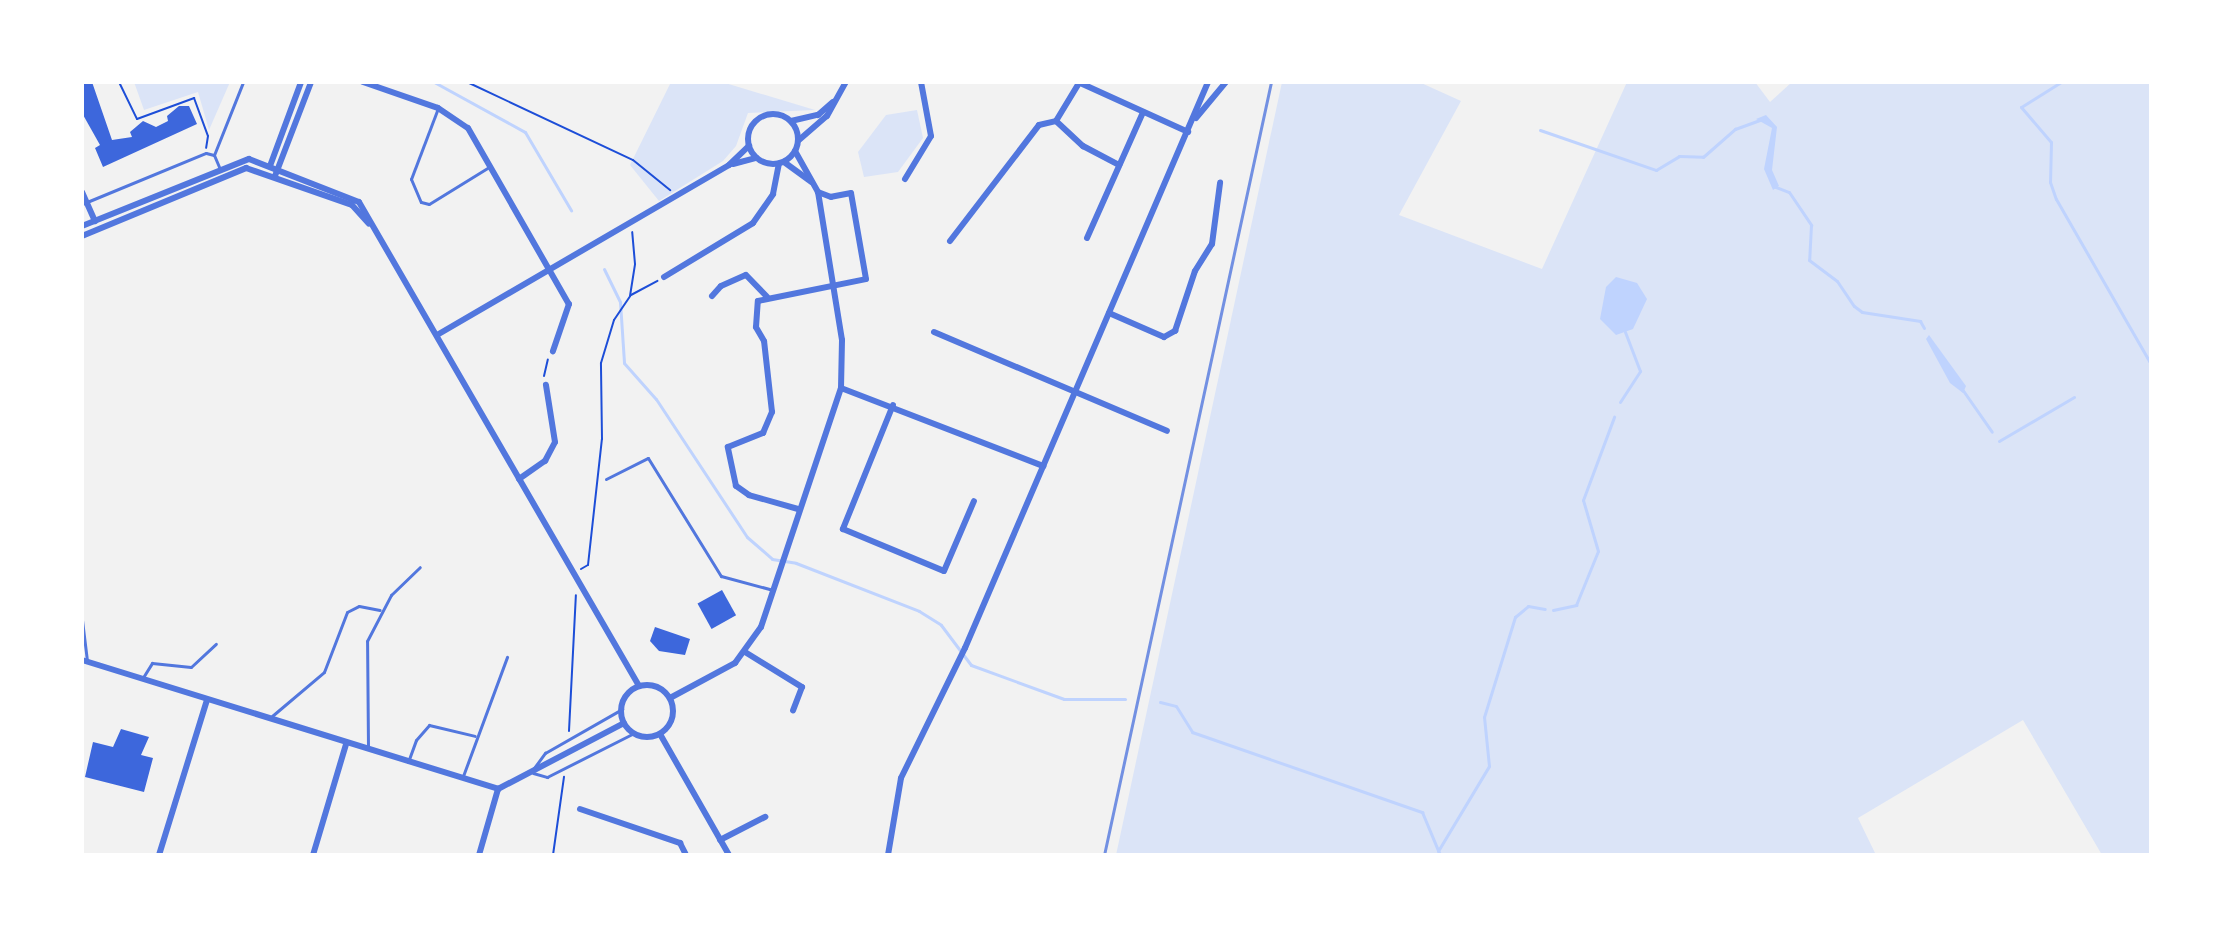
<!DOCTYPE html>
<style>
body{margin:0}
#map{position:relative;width:2233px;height:937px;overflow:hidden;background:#f2f2f2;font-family:"Exo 2",sans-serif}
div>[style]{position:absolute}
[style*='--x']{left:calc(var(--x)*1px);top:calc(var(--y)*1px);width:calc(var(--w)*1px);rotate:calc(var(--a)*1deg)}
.green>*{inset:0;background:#dbe4f7}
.water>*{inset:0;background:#bfd3fe}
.stream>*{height:3px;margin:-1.5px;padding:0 1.5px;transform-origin:1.5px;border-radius:1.5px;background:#bfd3fe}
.building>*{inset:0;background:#3d67dc;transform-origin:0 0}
.path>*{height:2px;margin:-1px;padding:0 1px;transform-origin:1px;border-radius:1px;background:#1d4ed8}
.service>*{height:3px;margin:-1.5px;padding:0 1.5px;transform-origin:1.5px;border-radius:1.5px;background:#5277de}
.minor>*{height:6px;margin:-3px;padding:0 3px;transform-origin:3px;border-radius:3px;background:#5277de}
.minor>.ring{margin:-3px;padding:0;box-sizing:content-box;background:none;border:6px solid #5277de;border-radius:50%}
.rail>*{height:3px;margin:-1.5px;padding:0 1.5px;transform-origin:1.5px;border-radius:1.5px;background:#7290e2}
span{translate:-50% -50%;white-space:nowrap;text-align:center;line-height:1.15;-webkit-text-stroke:8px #fff;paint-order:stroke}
.frame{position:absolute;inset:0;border:84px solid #fff;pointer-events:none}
</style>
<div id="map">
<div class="green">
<div style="clip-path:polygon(134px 82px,230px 82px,209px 130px,198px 92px,144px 110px)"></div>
<div style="clip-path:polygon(671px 82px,722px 82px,815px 110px,748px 113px,736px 146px,723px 161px,659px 201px,630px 165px)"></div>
<div style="clip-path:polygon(1282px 82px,1419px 82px,1461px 101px,1399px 215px,1542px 269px,1627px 82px,1755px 82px,1770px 102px,1792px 82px,2151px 82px,2151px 855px,2102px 855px,2023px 720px,1858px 818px,1876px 855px,1116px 855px)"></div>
<div style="clip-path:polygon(917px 110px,923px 138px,898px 172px,864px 177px,858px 152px,886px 115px)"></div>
</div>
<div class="water">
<div style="clip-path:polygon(1766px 115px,1777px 127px,1772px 170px,1779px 186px,1773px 190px,1764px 169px,1772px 128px,1756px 119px)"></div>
<div style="clip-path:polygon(1616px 277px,1637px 283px,1647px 299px,1633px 329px,1616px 335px,1600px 319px,1606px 287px)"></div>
<div style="clip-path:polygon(1929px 335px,1966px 386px,1963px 393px,1950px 383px,1926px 339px)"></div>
</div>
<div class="stream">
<div style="--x:434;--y:82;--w:104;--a:28.8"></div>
<div style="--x:525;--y:132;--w:91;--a:59.5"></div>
<div style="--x:2061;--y:82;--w:47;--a:148"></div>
<div style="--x:2021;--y:107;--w:46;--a:49.4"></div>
<div style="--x:2051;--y:142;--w:40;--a:91.4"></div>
<div style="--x:2050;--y:182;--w:18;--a:71"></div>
<div style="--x:2056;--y:199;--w:190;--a:60.1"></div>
<div style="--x:1540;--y:130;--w:123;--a:19"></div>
<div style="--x:1656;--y:170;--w:27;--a:-31"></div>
<div style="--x:1679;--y:156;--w:24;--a:2"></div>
<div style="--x:1703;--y:157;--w:43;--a:-41.2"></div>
<div style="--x:1735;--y:129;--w:27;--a:-20"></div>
<div style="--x:1773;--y:186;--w:17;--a:21"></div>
<div style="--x:1789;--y:192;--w:40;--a:56"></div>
<div style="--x:1811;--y:225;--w:35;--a:93"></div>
<div style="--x:1809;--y:260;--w:35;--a:37"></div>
<div style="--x:1837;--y:281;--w:30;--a:56"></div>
<div style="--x:1854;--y:306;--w:10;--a:37"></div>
<div style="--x:1862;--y:312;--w:59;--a:8.8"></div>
<div style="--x:1920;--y:321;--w:8;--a:60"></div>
<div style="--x:604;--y:269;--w:37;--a:64"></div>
<div style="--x:620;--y:302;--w:61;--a:86.2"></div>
<div style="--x:624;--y:363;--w:48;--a:48.4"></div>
<div style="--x:656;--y:399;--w:165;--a:56.6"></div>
<div style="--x:747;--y:537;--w:33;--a:41"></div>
<div style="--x:772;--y:559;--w:24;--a:9"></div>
<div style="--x:796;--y:563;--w:132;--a:21.3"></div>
<div style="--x:919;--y:611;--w:26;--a:32"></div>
<div style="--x:941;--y:625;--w:50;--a:53.1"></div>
<div style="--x:971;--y:665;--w:99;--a:20.1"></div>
<div style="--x:1064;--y:699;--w:61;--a:0"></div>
<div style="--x:1962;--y:389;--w:52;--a:55.1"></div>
<div style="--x:1620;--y:402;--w:37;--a:-57"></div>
<div style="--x:1640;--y:371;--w:42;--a:-111"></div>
<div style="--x:1999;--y:441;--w:87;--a:-30.4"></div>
<div style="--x:1553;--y:610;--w:24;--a:-12"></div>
<div style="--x:1576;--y:605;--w:58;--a:-67.8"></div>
<div style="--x:1598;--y:551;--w:53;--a:-106.4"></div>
<div style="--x:1583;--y:500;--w:89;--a:-69.5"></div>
<div style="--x:1160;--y:702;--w:16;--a:14"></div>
<div style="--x:1176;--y:706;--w:31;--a:58"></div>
<div style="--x:1192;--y:732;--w:244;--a:19.2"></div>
<div style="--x:1422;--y:812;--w:47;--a:67.3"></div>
<div style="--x:1438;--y:851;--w:99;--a:-59"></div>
<div style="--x:1489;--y:766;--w:49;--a:-95.8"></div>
<div style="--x:1484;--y:717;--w:105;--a:-72.8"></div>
<div style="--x:1515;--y:617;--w:17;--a:-40"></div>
<div style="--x:1528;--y:606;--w:17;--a:10"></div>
</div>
<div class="building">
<div style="clip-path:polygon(82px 82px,92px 82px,112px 140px,132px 137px,130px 132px,143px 121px,156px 127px,168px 121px,167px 116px,179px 106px,189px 106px,197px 124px,103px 167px,95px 148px,100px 145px,82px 113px)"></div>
<div style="left:722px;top:590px;width:29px;height:28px;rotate:61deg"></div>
<div style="clip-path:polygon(655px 627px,690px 639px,685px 655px,659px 651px,650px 641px)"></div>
<div style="clip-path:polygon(121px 729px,149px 737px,141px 755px,153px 758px,144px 792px,85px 777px,93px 742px,113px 747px)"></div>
</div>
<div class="path">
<div style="--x:119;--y:82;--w:41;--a:64.1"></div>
<div style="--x:137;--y:119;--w:61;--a:-20.2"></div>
<div style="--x:194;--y:98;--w:40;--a:69.8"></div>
<div style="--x:208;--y:136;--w:12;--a:99"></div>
<div style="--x:467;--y:82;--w:183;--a:25.2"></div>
<div style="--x:633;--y:160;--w:48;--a:39"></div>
<div style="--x:631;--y:295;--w:30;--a:-28"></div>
<div style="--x:544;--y:376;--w:17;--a:-77"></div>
<div style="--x:581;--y:569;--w:8;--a:-30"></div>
<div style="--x:588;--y:565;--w:127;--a:-83.7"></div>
<div style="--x:602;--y:439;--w:76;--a:-90.8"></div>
<div style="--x:601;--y:363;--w:45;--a:-73.2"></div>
<div style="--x:614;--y:320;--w:29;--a:-56"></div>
<div style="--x:630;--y:296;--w:32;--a:-81"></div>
<div style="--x:635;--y:264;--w:32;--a:-95"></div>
<div style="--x:569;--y:731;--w:136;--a:-87.1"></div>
<div style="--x:553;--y:855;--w:79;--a:-82"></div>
</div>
<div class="service">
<div style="--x:438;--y:108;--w:76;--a:110.8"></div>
<div style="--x:411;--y:179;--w:25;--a:67"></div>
<div style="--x:421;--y:202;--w:8;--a:14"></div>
<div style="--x:429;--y:204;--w:70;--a:-31.7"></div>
<div style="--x:214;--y:155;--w:79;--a:-68.3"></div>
<div style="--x:82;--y:204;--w:134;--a:-22.4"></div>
<div style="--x:206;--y:153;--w:8;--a:14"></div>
<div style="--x:214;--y:155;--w:13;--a:67"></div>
<div style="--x:606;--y:479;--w:47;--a:-26.6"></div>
<div style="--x:648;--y:458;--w:139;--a:58.3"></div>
<div style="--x:721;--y:576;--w:54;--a:15.1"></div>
<div style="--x:82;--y:620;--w:41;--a:83"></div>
<div style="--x:142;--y:679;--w:19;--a:-58"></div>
<div style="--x:152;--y:663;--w:39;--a:6"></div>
<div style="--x:191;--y:667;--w:34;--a:-43"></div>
<div style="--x:272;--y:716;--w:68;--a:-40.2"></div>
<div style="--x:324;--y:672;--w:64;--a:-69"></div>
<div style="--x:347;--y:612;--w:13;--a:-27"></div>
<div style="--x:359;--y:606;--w:21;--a:11"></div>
<div style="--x:368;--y:747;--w:106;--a:-90.5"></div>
<div style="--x:367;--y:641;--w:52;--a:-62.4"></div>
<div style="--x:391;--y:595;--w:40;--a:-44"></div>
<div style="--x:408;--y:762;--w:23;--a:-70"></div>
<div style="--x:416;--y:740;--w:20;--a:-49"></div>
<div style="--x:429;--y:725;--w:47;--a:13.4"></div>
<div style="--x:534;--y:768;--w:19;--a:-54"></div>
<div style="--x:545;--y:753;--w:89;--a:-29.7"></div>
<div style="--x:533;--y:773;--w:15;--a:16"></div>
<div style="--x:547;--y:777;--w:97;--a:-26.8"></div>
<div style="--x:463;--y:776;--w:127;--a:-69.7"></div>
</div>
<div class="minor">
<div style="--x:363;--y:82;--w:79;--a:19.1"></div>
<div style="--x:438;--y:108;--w:36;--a:34"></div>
<div style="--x:468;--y:128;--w:203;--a:60.2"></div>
<div style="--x:569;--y:304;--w:50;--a:108.8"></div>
<div style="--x:1078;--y:82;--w:121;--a:24.4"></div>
<div class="ring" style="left:748px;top:114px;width:44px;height:44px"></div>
<div style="--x:1196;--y:118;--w:47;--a:-50.2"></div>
<div style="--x:791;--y:121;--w:28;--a:-13"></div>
<div style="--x:818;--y:115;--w:20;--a:-41"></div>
<div style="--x:1056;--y:121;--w:37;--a:43"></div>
<div style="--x:1083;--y:146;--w:41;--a:27.8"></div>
<div style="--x:1056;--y:121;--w:44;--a:-58.8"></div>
<div style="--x:799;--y:140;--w:37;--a:-41"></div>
<div style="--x:827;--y:116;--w:39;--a:-61"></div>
<div style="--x:784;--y:162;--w:34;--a:36"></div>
<div style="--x:733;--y:164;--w:24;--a:-15"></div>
<div style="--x:270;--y:166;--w:90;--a:-69.7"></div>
<div style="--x:275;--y:176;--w:101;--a:-69"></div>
<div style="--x:905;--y:179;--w:50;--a:-58.8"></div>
<div style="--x:931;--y:136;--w:55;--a:-100.5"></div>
<div style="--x:82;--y:192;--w:32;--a:66"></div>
<div style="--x:82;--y:226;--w:180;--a:-21.9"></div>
<div style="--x:249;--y:159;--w:118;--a:21.4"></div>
<div style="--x:359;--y:202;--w:559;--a:59.95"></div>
<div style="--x:82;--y:236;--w:178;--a:-22.5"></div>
<div style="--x:246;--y:168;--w:112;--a:19.2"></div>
<div style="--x:352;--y:205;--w:25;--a:48"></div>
<div style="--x:1087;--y:238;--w:138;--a:-66"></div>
<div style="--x:950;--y:241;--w:146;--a:-52.5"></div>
<div style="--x:1039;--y:125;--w:17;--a:-13"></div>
<div style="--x:664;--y:277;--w:104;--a:-31.2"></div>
<div style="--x:753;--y:223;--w:35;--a:-55"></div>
<div style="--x:773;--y:194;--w:31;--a:-79"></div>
<div style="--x:712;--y:296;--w:13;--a:-48"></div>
<div style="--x:721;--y:286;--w:27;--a:-24"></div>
<div style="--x:746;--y:275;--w:30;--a:46"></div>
<div style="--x:1109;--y:313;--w:60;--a:23.6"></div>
<div style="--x:1164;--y:337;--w:13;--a:-29"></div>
<div style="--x:1175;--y:331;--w:63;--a:-71.6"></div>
<div style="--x:1195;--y:271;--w:32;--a:-58"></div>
<div style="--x:1212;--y:244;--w:62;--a:-82.5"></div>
<div style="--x:934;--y:332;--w:253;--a:23"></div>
<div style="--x:437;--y:335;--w:338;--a:-30.2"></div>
<div style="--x:729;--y:165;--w:28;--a:-44"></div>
<div style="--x:841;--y:388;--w:217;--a:21.1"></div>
<div style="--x:893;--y:405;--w:134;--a:112"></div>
<div style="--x:843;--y:529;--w:109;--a:22.6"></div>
<div style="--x:944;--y:571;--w:76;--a:-66.8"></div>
<div style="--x:519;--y:479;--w:32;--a:-35"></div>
<div style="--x:545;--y:461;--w:21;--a:-62"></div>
<div style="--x:555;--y:442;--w:58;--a:-99"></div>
<div style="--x:798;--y:509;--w:51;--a:-164.1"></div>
<div style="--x:749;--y:495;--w:16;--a:-145"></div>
<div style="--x:736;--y:486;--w:40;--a:-102"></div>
<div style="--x:728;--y:447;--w:38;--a:-22"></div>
<div style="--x:763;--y:433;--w:23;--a:-67"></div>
<div style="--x:772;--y:412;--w:71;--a:-96.4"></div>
<div style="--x:764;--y:341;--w:16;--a:-120"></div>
<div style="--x:756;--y:327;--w:26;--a:-86"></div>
<div style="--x:758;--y:301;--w:110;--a:-11.5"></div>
<div style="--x:866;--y:279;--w:87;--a:-99.9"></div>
<div style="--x:851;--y:193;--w:20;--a:169"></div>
<div style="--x:831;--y:197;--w:14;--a:-159"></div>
<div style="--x:745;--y:652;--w:67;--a:31.6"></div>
<div style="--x:802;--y:687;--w:25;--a:111"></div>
<div style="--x:82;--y:660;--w:436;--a:17.2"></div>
<div style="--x:498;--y:789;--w:142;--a:-27.6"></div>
<div class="ring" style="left:621px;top:685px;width:46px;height:46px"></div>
<div style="--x:670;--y:698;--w:74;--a:-28.3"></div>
<div style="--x:735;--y:663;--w:44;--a:-54.2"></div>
<div style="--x:761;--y:627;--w:252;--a:-71.5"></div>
<div style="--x:841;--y:388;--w:48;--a:-88.8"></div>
<div style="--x:842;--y:340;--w:150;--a:-99.2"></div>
<div style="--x:818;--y:192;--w:47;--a:-119.3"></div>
<div style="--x:660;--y:734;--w:139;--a:60.3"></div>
<div style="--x:580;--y:809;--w:106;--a:18.8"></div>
<div style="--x:680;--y:843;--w:13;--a:63"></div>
<div style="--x:720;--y:840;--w:51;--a:-27.1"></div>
<div style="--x:159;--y:855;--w:162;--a:-72.8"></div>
<div style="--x:313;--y:855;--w:116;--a:-73.4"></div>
<div style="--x:479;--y:855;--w:69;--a:-73.9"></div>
<div style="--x:888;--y:855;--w:78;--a:-80.4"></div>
<div style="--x:901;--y:778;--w:145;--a:-63.8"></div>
<div style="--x:965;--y:648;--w:616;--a:-66.76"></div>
</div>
<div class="rail">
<div style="--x:1104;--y:855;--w:791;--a:-77.81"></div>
</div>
<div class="frame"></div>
</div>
